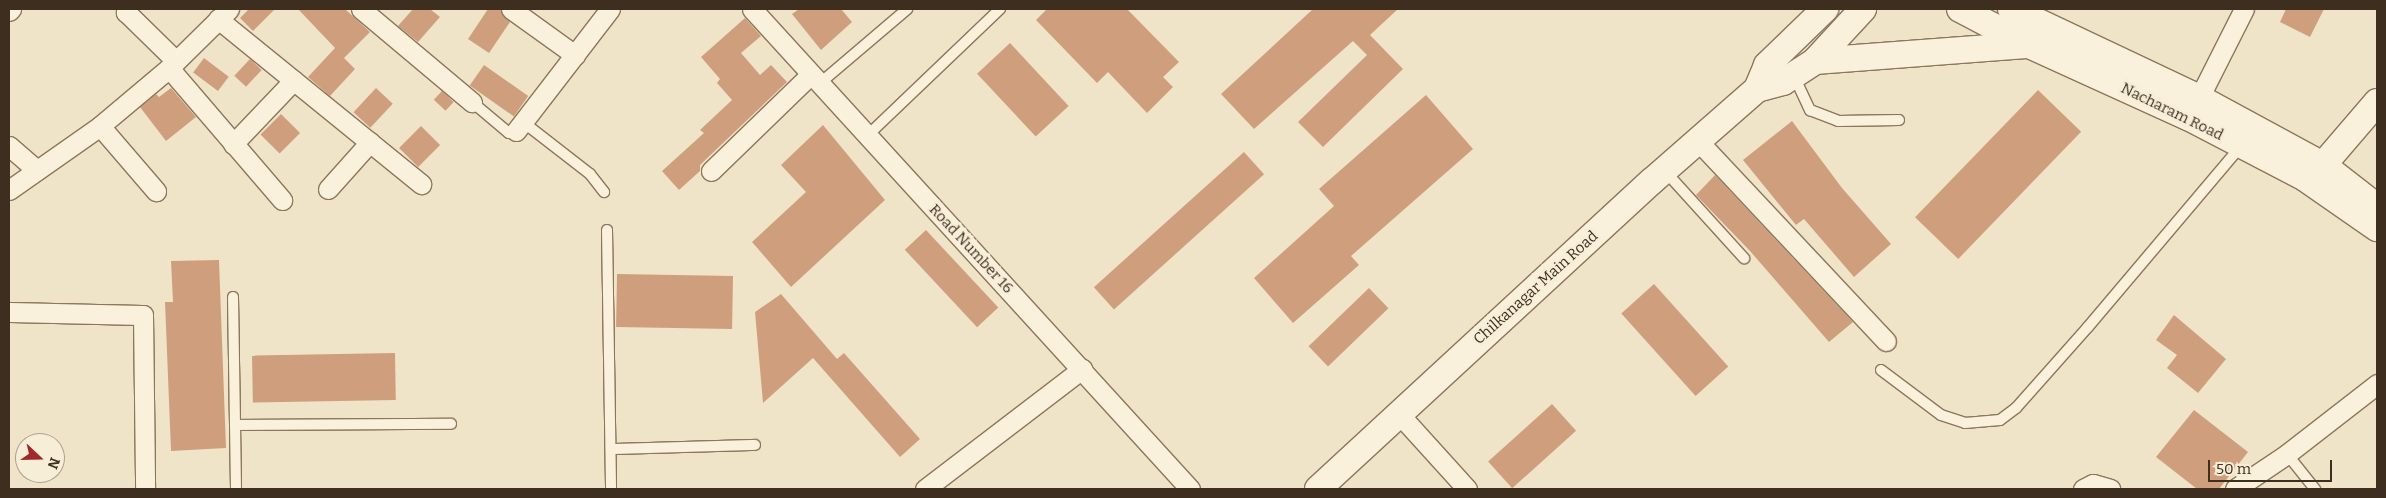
<!DOCTYPE html>
<style>
body{margin:0}
#map{position:relative;width:2386px;height:498px;overflow:hidden;background:#f0e4c8;font-family:Bitter,serif}
div>[style]{position:absolute}
[style*='--x']{left:calc(var(--x)*1px);top:calc(var(--y)*1px);width:calc(var(--w)*1px);rotate:calc(var(--a)*1deg)}
.building>*{inset:0;background:#cf9f7d;transform-origin:0 0}
.roads{filter:drop-shadow(1px 0 #8d765c) drop-shadow(-1px 0 #8d765c) drop-shadow(0 1px #8d765c) drop-shadow(0 -1px #8d765c)}
.lane>*{height:10px;margin:-5px;padding:0 5px;transform-origin:5px;border-radius:5px;background:#faf1dc}
.street>*{height:19px;margin:-9.5px;padding:0 9.5px;transform-origin:9.5px;border-radius:9.5px;background:#faf1dc}
.secondary>*{height:26px;margin:-13px;padding:0 13px;transform-origin:13px;border-radius:13px;background:#faf1dc}
span{translate:-50% -50%;white-space:nowrap;text-align:center;line-height:1.15;-webkit-text-stroke:5px #f7eed8;paint-order:stroke}
.street-label{font-size:15px;color:#3d2e20}
.frame{position:absolute;inset:0;border:10px solid #3d2e20;pointer-events:none}
.north{position:absolute;left:15px;top:433px;width:50px;height:50px;box-sizing:border-box;background:#f7eed8;border:1px solid #ada18e;border-radius:50%;rotate:111deg;font-size:14px;font-weight:700;line-height:20px;text-align:center;color:#3d2e20}
.north::after{content:'';display:block;margin:auto;width:18px;height:22px;background:#9e2a2b;clip-path:polygon(50% 0,100% 100%,50% 72%,0 100%)}
.scale{position:absolute;left:2208px;top:460px;width:124px;height:22px;box-sizing:border-box;border:2px solid #3d2e20;border-top:0;padding-left:6px;font-size:15px;line-height:18px;white-space:nowrap;color:#3d2e20;-webkit-text-stroke:4px #f7eed8;paint-order:stroke}
</style>
<div id="map">
<div class="building">
<div style="clip-path:polygon(249px 9px,275px 9px,253px 31px,240px 18px)"></div>
<div style="clip-path:polygon(298px 9px,345px 9px,370px 32px,344px 58px,355px 69px,330px 96px,308px 77px,335px 48px)"></div>
<div style="clip-path:polygon(413px 9px,430px 9px,440px 17px,418px 42px,398px 26px)"></div>
<div style="clip-path:polygon(488px 9px,500px 9px,510px 22px,489px 53px,468px 39px)"></div>
<div style="clip-path:polygon(799px 9px,841px 9px,852px 22px,821px 50px,792px 14px)"></div>
<div style="clip-path:polygon(1047px 9px,1127px 9px,1179px 62px,1163px 77px,1173px 87px,1147px 113px,1108px 72px,1097px 83px,1036px 20px)"></div>
<div style="clip-path:polygon(1313px 9px,1398px 9px,1370px 35px,1403px 69px,1323px 147px,1298px 122px,1367px 55px,1353px 41px,1254px 129px,1221px 94px)"></div>
<div style="clip-path:polygon(2286px 9px,2324px 9px,2310px 37px,2280px 22px)"></div>
<div style="clip-path:polygon(745px 18px,761px 36px,741px 53px,760px 75px,771px 65px,787px 82px,700px 165px,700px 171px,679px 190px,662px 171px,704px 133px,700px 130px,732px 100px,717px 83px,720px 79px,701px 57px)"></div>
<div style="left:1010px;top:43px;width:86px;height:45px;rotate:47deg"></div>
<div style="left:204px;top:58px;width:31px;height:18px;rotate:37deg"></div>
<div style="left:250px;top:59px;width:16px;height:23px;rotate:43deg"></div>
<div style="left:484px;top:65px;width:54px;height:25px;rotate:35deg"></div>
<div style="clip-path:polygon(171px 88px,196px 117px,166px 141px,140px 107px,156px 94px,159px 97px)"></div>
<div style="left:376px;top:88px;width:23px;height:33px;rotate:43deg"></div>
<div style="left:2038px;top:90px;width:60px;height:177px;rotate:44deg"></div>
<div style="left:442px;top:91px;width:16px;height:12px;rotate:43deg"></div>
<div style="clip-path:polygon(1426px 95px,1473px 149px,1351px 256px,1359px 265px,1293px 323px,1254px 278px,1334px 206px,1319px 189px)"></div>
<div style="left:281px;top:114px;width:27px;height:29px;rotate:45deg"></div>
<div style="clip-path:polygon(1792px 121px,1842px 188px,1891px 244px,1854px 277px,1804px 219px,1796px 225px,1743px 160px)"></div>
<div style="clip-path:polygon(823px 125px,885px 200px,791px 287px,752px 242px,806px 192px,781px 165px)"></div>
<div style="left:421px;top:126px;width:27px;height:31px;rotate:45deg"></div>
<div style="left:1244px;top:152px;width:30px;height:202px;rotate:48deg"></div>
<div style="clip-path:polygon(1715px 175px,1853px 322px,1829px 342px,1750px 251px,1696px 195px)"></div>
<div style="left:926px;top:230px;width:106px;height:29px;rotate:47deg"></div>
<div style="clip-path:polygon(219px 260px,226px 448px,171px 451px,165px 302px,173px 302px,171px 261px)"></div>
<div style="left:733px;top:276px;width:53px;height:116px;rotate:91deg"></div>
<div style="left:1654px;top:284px;width:111px;height:44px;rotate:48deg"></div>
<div style="left:1369px;top:288px;width:28px;height:84px;rotate:46deg"></div>
<div style="clip-path:polygon(781px 294px,837px 359px,844px 353px,920px 439px,900px 457px,813px 358px,763px 403px,755px 312px)"></div>
<div style="clip-path:polygon(2174px 315px,2226px 359px,2198px 393px,2167px 368px,2177px 355px,2156px 340px)"></div>
<div style="left:395px;top:353px;width:47px;height:143px;rotate:89deg"></div>
<div style="left:1552px;top:404px;width:36px;height:86px;rotate:48deg"></div>
<div style="clip-path:polygon(2194px 410px,2248px 452px,2219px 489px,2197px 489px,2156px 457px)"></div>
</div>
<div class="roads">
<div class="lane">
<div style="--x:1794;--y:76;--w:38;--a:65"></div>
<div style="--x:1810;--y:110;--w:30;--a:21"></div>
<div style="--x:1838;--y:121;--w:61;--a:-0.9"></div>
<div style="--x:819;--y:84;--w:116;--a:-40.4"></div>
<div style="--x:472;--y:102;--w:48;--a:40"></div>
<div style="--x:509;--y:133;--w:7;--a:-16"></div>
<div style="--x:523;--y:122;--w:85;--a:37.8"></div>
<div style="--x:590;--y:174;--w:23;--a:52"></div>
<div style="--x:867;--y:136;--w:184;--a:-43.7"></div>
<div style="--x:1665;--y:171;--w:118;--a:47.8"></div>
<div style="--x:607;--y:230;--w:259;--a:89.1"></div>
<div style="--x:233;--y:297;--w:192;--a:89.1"></div>
<div style="--x:1881;--y:370;--w:75;--a:36.9"></div>
<div style="--x:1941;--y:415;--w:25;--a:18"></div>
<div style="--x:1965;--y:423;--w:35;--a:-5"></div>
<div style="--x:2000;--y:420;--w:20;--a:-37"></div>
<div style="--x:2016;--y:408;--w:108;--a:-48.4"></div>
<div style="--x:2088;--y:327;--w:237;--a:-49.8"></div>
<div style="--x:235;--y:425;--w:216;--a:-0.3"></div>
<div style="--x:611;--y:449;--w:144;--a:-1.6"></div>
<div style="--x:2287;--y:454;--w:45;--a:51.3"></div>
</div>
<div class="street">
<div style="--x:128;--y:9;--w:4;--a:124"></div>
<div style="--x:126;--y:12;--w:70;--a:44.4"></div>
<div style="--x:361;--y:9;--w:145;--a:40"></div>
<div style="--x:511;--y:9;--w:79;--a:35.7"></div>
<div style="--x:752;--y:9;--w:650;--a:47.62"></div>
<div style="--x:9;--y:11;--w:3;--a:-45"></div>
<div style="--x:218;--y:19;--w:262;--a:39.1"></div>
<div style="--x:169;--y:68;--w:174;--a:49.4"></div>
<div style="--x:2199;--y:98;--w:100;--a:-63.2"></div>
<div style="--x:100;--y:126;--w:86;--a:49.3"></div>
<div style="--x:516;--y:131;--w:154;--a:-52.4"></div>
<div style="--x:1699;--y:142;--w:273;--a:46.8"></div>
<div style="--x:233;--y:144;--w:88;--a:-46.4"></div>
<div style="--x:9;--y:146;--w:37;--a:41"></div>
<div style="--x:711;--y:171;--w:139;--a:-44.1"></div>
<div style="--x:328;--y:189;--w:63;--a:-48.2"></div>
<div style="--x:9;--y:190;--w:111;--a:-35.1"></div>
<div style="--x:100;--y:126;--w:90;--a:-40"></div>
<div style="--x:169;--y:68;--w:84;--a:-44.5"></div>
<div style="--x:9;--y:312;--w:134;--a:1.3"></div>
<div style="--x:143;--y:315;--w:174;--a:89.3"></div>
<div style="--x:1400;--y:415;--w:100;--a:47.8"></div>
<div style="--x:925;--y:489;--w:198;--a:-37.4"></div>
<div style="--x:2083;--y:489;--w:11;--a:-27"></div>
<div style="--x:2093;--y:484;--w:18;--a:16"></div>
<div style="--x:2235;--y:489;--w:63;--a:-33.9"></div>
<div style="--x:2287;--y:454;--w:114;--a:-37.9"></div>
</div>
<div class="secondary">
<div style="--x:1960;--y:9;--w:78;--a:27.6"></div>
<div style="--x:2029;--y:45;--w:175;--a:24.4"></div>
<div style="--x:2188;--y:117;--w:132;--a:27.5"></div>
<div style="--x:2305;--y:178;--w:88;--a:34.8"></div>
<div style="--x:2011;--y:9;--w:208;--a:25.3"></div>
<div style="--x:2199;--y:98;--w:141;--a:28.4"></div>
<div style="--x:2323;--y:165;--w:68;--a:37.9"></div>
<div style="--x:1815;--y:61;--w:215;--a:-4.3"></div>
<div style="--x:1757;--y:89;--w:27;--a:-15"></div>
<div style="--x:1783;--y:82;--w:38;--a:-33"></div>
<div style="--x:1815;--y:61;--w:71;--a:-47.3"></div>
<div style="--x:2323;--y:165;--w:83;--a:-49.4"></div>
<div style="--x:1318;--y:489;--w:454;--a:-42.7"></div>
<div style="--x:1652;--y:181;--w:140;--a:-41.2"></div>
<div style="--x:1757;--y:89;--w:26;--a:-67"></div>
<div style="--x:1767;--y:65;--w:81;--a:-44"></div>
</div>
</div>
<div class="street-label">
<span style="left:2172px;top:112px;rotate:26deg">Nacharam Road</span>
<span style="left:971px;top:249px;rotate:47deg">Road Number 16</span>
<span style="left:1536px;top:288px;rotate:-42deg">Chilkanagar Main Road</span>
</div>
<div class="frame"></div>
<div class="north">N</div>
<div class="scale">50 m</div>
</div>
